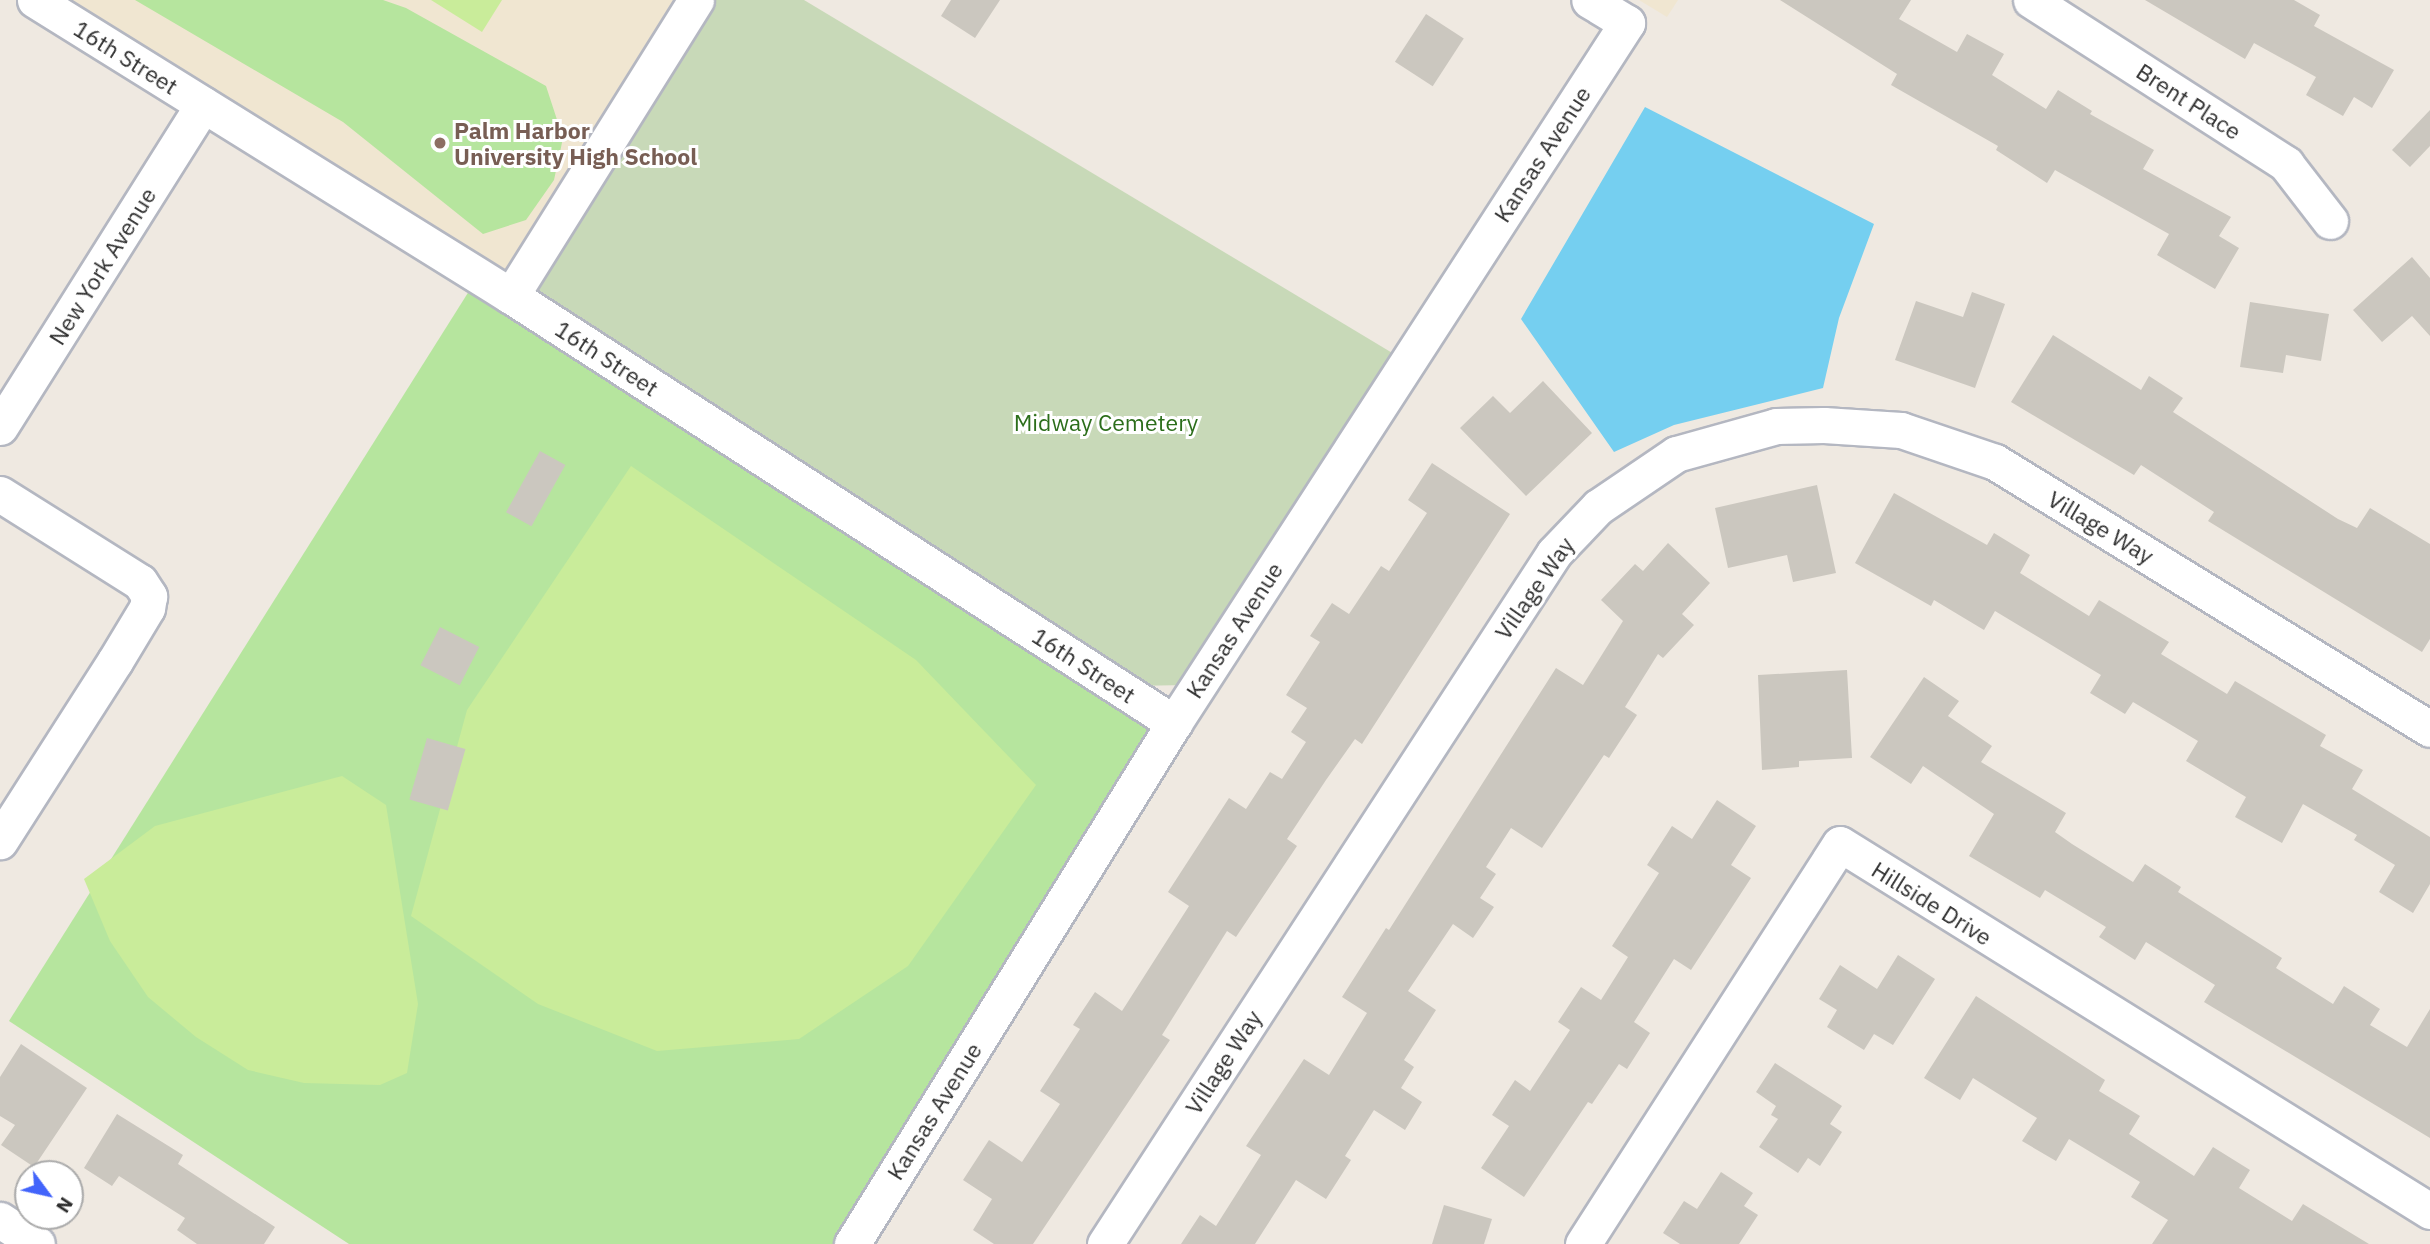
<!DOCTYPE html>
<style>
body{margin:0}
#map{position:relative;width:2430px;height:1244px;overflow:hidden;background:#efe9e1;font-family:"IBM Plex Sans",sans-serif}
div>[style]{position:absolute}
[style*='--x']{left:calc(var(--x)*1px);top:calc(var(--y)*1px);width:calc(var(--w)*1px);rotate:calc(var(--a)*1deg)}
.education>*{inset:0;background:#f0e6d1}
.green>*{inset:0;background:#b6e59e}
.cemetery>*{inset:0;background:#c8d9b8}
.pitch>*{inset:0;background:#c9ec9a}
.water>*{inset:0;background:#75cff0}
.building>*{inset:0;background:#cbc7bf;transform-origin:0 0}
.roads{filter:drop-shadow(2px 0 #b4b7c1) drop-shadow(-2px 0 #b4b7c1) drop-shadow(0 2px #b4b7c1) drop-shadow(0 -2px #b4b7c1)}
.minor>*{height:35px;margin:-17.5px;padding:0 17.5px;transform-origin:17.5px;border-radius:17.5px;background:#fff}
.dots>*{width:19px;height:19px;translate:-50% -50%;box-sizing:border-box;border:4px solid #fff;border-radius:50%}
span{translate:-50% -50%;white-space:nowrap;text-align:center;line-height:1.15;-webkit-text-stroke:6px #fff;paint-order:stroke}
.street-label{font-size:23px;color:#2e2e2e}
.education-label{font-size:23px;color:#785e54;font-weight:700}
.left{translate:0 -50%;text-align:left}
.park-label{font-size:23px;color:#2c6e1b}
.north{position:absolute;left:14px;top:1160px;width:70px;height:70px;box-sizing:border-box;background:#fff;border:2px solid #ababab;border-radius:50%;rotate:123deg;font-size:19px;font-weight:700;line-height:28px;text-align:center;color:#2e2e2e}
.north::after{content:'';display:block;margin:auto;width:24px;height:32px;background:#4264fb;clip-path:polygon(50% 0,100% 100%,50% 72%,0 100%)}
</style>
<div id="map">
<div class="education">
<div style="clip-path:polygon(59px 0,684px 0,507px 283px)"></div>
<div style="clip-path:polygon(1639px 0,1678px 0,1667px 17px)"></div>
</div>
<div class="green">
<div style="clip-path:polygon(135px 0,383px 0,406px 8px,546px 86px,563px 138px,554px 180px,526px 220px,483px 234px,343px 122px)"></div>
<div style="clip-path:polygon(471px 288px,1153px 727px,833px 1244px,349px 1244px,9px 1021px)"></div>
</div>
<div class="cemetery">
<div style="clip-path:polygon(697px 0,804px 0,1399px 357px,1186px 685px,1133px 686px,517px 287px)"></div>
</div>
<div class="pitch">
<div style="clip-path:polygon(431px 0,502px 0,482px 32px)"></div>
<div style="clip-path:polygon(631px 466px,916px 660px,1036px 785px,908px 966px,799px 1039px,657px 1051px,538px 1004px,411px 916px,467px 710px)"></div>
<div style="clip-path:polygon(342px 776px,386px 805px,418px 1004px,407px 1073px,380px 1085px,304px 1083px,248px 1070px,196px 1037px,148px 997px,110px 941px,84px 879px,155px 826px)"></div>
</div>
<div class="water">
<div style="clip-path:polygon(1645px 107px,1874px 224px,1839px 318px,1823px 388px,1674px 425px,1614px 452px,1521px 319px)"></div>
</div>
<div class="building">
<div style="clip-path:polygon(951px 0,1000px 0,975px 38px,941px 16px)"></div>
<div style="clip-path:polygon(1780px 0,1911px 0,1899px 19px,1957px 52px,1967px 34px,2004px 54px,1992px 75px,2046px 109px,2058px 90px,2092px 111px,2090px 114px,2154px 150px,2143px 169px,2231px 217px,2219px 236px,2239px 248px,2215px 289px,2157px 255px,2169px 234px,2055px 170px,2047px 183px,1996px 150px,1998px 146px,1891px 85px,1897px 74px)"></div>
<div style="clip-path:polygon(2145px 0,2294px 0,2320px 15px,2314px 26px,2394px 70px,2372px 108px,2354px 97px,2343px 116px,2306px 95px,2316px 77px,2254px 43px,2245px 59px)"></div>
<div style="left:1426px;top:14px;width:45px;height:57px;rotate:33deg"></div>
<div style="clip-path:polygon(2430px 110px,2430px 146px,2410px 167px,2392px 150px)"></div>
<div style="clip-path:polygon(2412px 257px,2430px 278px,2430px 336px,2412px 316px,2382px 342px,2353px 310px)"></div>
<div style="clip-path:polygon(1972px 292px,2005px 304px,1975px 388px,1895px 360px,1916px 301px,1963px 317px)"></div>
<div style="clip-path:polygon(2250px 302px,2329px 314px,2321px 361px,2286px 355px,2283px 373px,2240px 367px)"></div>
<div style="clip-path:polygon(2053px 335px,2141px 390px,2149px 376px,2183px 398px,2173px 412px,2338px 519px,2357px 528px,2370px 508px,2430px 544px,2430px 639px,2422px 652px,2208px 521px,2214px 512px,2141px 465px,2134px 475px,2011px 402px)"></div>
<div style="clip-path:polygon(1543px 381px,1592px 433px,1526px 496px,1460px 428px,1493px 396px,1510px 413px)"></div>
<div style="left:540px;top:451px;width:29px;height:70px;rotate:29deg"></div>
<div style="clip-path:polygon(1432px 463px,1510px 514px,1362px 744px,1355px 739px,1326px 780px,1287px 839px,1297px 846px,1236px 937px,1227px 931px,1162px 1035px,1170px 1040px,1033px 1244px,994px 1244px,973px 1230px,992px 1199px,963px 1180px,989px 1140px,1022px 1162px,1060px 1104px,1040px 1091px,1080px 1029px,1073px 1025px,1095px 992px,1122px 1011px,1189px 906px,1168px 892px,1229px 798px,1246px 809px,1270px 772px,1282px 779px,1306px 742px,1291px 732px,1307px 708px,1286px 695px,1320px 642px,1310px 636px,1332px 603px,1349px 614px,1381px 566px,1389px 571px,1427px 513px,1408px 500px)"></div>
<div style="clip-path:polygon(1817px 485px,1836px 573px,1793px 582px,1787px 555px,1728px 568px,1715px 508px)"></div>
<div style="clip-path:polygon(1894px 493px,1987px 545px,1994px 533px,2030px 555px,2020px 573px,2089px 616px,2099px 600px,2169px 642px,2161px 654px,2227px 694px,2235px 681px,2326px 735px,2320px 746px,2363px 770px,2352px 789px,2430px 837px,2430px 884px,2413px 913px,2379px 892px,2395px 865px,2354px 840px,2357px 835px,2303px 804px,2282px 843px,2235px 817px,2246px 797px,2186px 761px,2198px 741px,2133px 702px,2125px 714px,2090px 693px,2101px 675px,1995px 611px,1984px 630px,1934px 600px,1931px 606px,1855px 563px)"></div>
<div style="clip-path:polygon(1668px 543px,1710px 583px,1682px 614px,1694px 625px,1663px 658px,1658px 654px,1625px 707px,1637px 715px,1609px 758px,1604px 755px,1542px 848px,1511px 828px,1486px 867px,1496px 874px,1480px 898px,1494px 907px,1473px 938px,1453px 924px,1408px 991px,1436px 1010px,1404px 1060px,1414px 1067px,1401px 1088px,1422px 1102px,1405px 1130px,1374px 1110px,1345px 1156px,1351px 1160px,1326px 1199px,1296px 1180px,1255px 1244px,1181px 1244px,1200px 1215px,1216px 1226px,1261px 1155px,1246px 1146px,1304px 1059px,1329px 1075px,1367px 1013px,1342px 997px,1386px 928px,1389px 930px,1556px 668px,1583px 685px,1623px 621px,1601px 600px,1635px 564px,1643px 571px)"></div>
<div style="left:440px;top:627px;width:44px;height:43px;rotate:27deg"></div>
<div style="clip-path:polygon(1847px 670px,1852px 758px,1799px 761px,1799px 767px,1762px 770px,1758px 675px)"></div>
<div style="clip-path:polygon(1924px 677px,1959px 701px,1948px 716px,1992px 746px,1981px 762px,2066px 813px,2055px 832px,2072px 844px,2133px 882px,2145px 864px,2181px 887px,2178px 892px,2282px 958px,2276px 968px,2333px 1004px,2344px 986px,2380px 1009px,2370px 1025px,2407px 1047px,2430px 1009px,2430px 1138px,2204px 1002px,2215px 985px,2146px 942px,2135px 960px,2099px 937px,2106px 927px,2045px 890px,2040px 898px,1969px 856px,1994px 814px,1923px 766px,1911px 784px,1870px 757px)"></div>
<div style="left:427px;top:738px;width:40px;height:64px;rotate:16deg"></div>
<div style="clip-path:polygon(1717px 800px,1756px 826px,1731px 865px,1751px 878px,1691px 970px,1674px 959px,1634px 1022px,1650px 1033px,1627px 1069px,1619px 1064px,1592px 1104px,1588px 1102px,1524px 1197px,1481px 1168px,1509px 1126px,1492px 1115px,1515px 1080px,1530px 1091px,1570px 1030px,1558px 1022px,1581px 987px,1601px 1000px,1628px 957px,1612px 946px,1659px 873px,1647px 865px,1672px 826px,1692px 839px)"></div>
<div style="clip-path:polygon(1898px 955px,1935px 979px,1893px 1045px,1874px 1034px,1864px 1050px,1827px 1027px,1837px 1010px,1819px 999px,1840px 965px,1877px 989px)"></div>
<div style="clip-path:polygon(1976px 996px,2105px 1080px,2099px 1091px,2140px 1116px,2129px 1134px,2194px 1176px,2213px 1147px,2250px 1170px,2239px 1188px,2292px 1221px,2303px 1204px,2369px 1244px,2152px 1244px,2168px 1220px,2131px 1197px,2140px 1182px,2069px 1139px,2056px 1161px,2022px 1141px,2037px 1118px,1973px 1078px,1960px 1100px,1924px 1078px)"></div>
<div style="clip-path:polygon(21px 1044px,87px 1088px,34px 1167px,1px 1145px,15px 1125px,0 1116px,0 1077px)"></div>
<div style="clip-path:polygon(1775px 1063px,1842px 1106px,1830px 1124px,1842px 1132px,1820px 1166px,1808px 1158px,1798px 1173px,1759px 1147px,1778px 1119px,1771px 1115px,1776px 1106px,1756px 1092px)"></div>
<div style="clip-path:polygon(117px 1114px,183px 1155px,178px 1164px,275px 1227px,264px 1244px,197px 1244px,177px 1230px,185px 1218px,119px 1176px,112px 1186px,84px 1168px)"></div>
<div style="clip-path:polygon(1721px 1172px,1753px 1193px,1744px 1206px,1758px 1215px,1739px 1244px,1680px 1244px,1663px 1233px,1684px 1201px,1697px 1209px)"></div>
<div style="clip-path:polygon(1444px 1205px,1492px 1219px,1484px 1244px,1432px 1244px)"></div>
</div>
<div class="roads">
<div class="minor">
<div style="--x:35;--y:0;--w:561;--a:31.88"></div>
<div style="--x:511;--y:296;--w:789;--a:32.78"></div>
<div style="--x:2031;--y:0;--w:303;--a:32.7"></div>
<div style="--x:2286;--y:164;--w:72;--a:52.3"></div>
<div style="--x:511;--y:296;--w:349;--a:-58"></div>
<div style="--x:0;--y:427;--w:381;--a:-57.8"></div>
<div style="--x:0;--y:494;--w:165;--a:32.2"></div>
<div style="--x:140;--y:582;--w:17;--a:57"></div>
<div style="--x:149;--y:596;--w:12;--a:99"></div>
<div style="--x:147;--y:608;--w:62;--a:121.1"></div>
<div style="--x:115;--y:661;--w:214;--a:122.6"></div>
<div style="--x:0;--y:1220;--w:44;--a:33"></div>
<div style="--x:852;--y:1244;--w:612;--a:-58.28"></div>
<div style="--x:1174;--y:723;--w:834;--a:-57.09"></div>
<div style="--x:1627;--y:23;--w:44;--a:-148.8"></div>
<div style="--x:1105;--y:1244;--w:824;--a:-56.98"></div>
<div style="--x:1554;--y:553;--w:64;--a:-46.3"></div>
<div style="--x:1598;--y:507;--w:94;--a:-34.2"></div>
<div style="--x:1676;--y:454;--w:104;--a:-15.6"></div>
<div style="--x:1776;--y:426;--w:48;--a:-1.2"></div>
<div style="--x:1824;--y:425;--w:77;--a:3.7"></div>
<div style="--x:1901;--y:430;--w:99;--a:18.8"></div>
<div style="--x:1995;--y:462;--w:510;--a:31.54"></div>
<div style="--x:1583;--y:1244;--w:475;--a:-57.3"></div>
<div style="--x:1840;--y:844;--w:695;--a:31.88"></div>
</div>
</div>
<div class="dots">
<div style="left:440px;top:143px;background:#8d6e63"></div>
</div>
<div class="street-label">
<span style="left:126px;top:57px;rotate:32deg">16th Street</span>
<span style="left:2189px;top:101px;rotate:33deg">Brent Place</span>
<span style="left:1542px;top:154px;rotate:-57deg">Kansas Avenue</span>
<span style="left:102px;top:266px;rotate:-58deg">New York Avenue</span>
<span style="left:607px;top:358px;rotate:33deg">16th Street</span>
<span style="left:2101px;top:527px;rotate:31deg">Village Way</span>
<span style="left:1534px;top:588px;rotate:-55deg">Village Way</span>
<span style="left:1234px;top:630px;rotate:-57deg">Kansas Avenue</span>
<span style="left:1084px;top:665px;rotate:33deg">16th Street</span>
<span style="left:1932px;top:903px;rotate:32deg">Hillside Drive</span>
<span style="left:1223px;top:1062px;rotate:-57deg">Village Way</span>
<span style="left:934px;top:1111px;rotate:-58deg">Kansas Avenue</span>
</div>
<div class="education-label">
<span class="left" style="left:454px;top:143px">Palm Harbor<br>University High School</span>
</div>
<div class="park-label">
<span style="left:1106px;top:422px">Midway Cemetery</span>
</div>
<div class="north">N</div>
</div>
